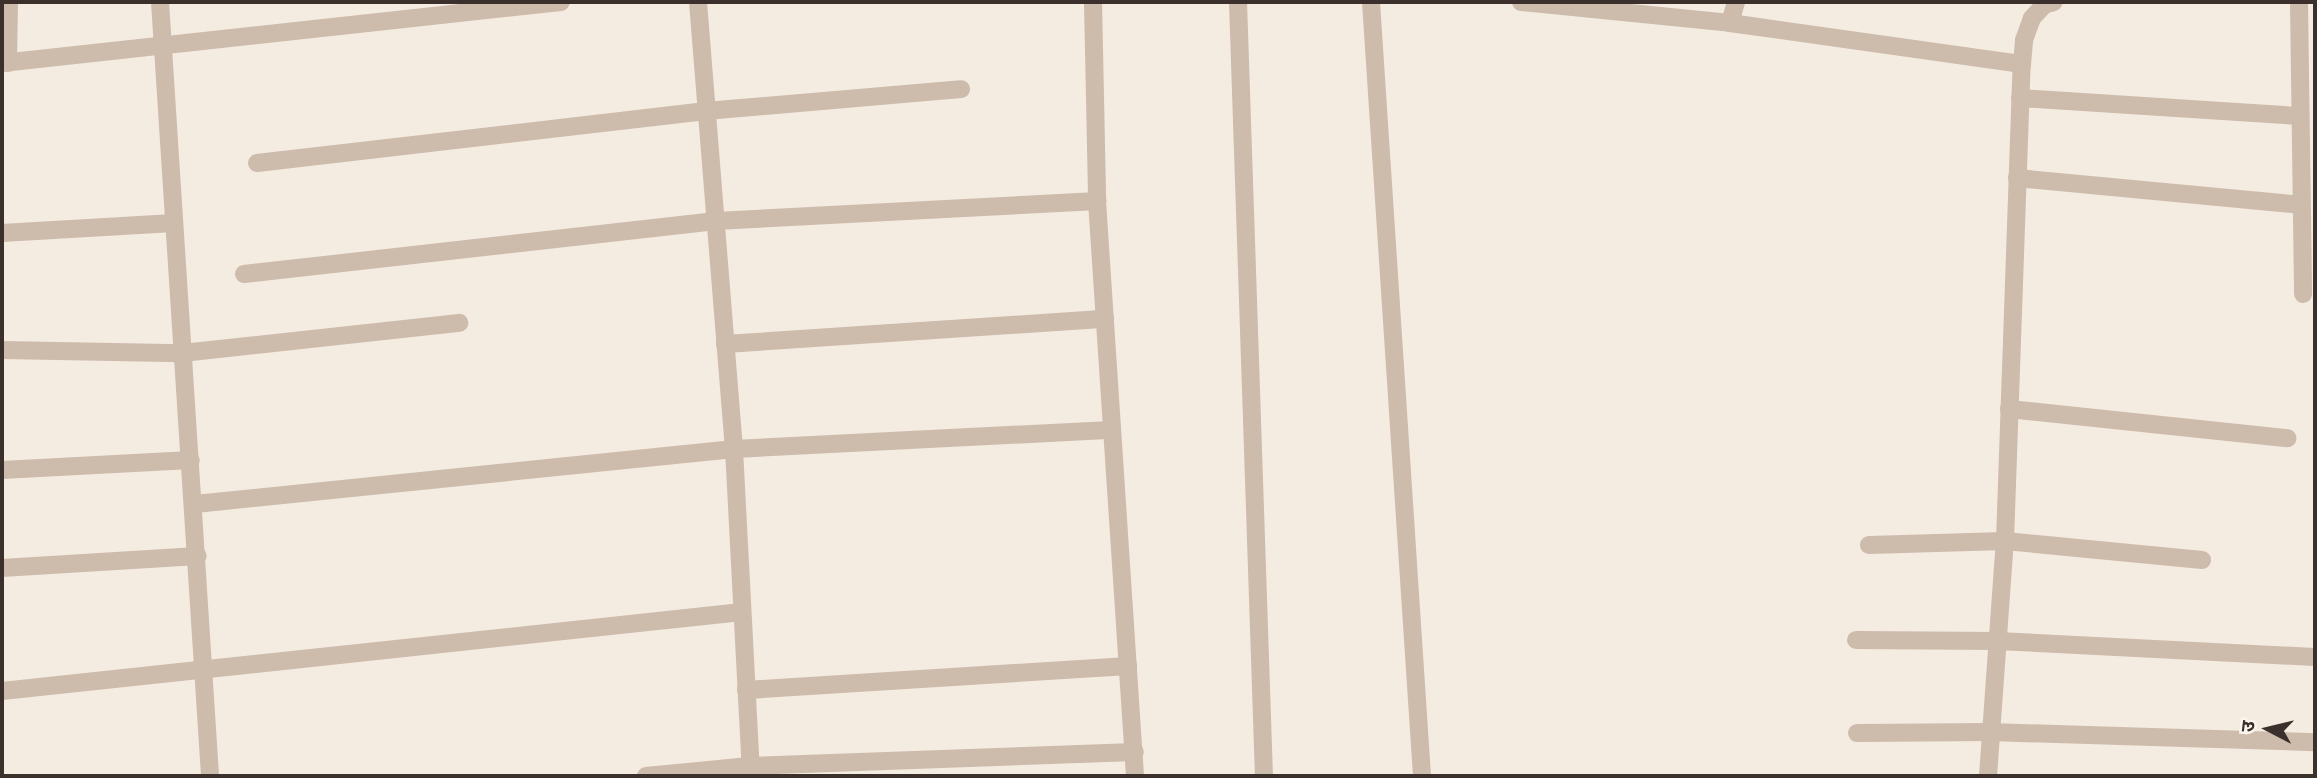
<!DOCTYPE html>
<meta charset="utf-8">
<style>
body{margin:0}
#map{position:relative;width:2317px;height:778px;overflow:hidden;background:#f4ebe1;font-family:"Golos Text","Noto Sans Devanagari",sans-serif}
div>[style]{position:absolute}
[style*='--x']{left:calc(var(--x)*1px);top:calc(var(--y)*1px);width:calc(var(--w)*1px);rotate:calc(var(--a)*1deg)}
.minor>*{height:18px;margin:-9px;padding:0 9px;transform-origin:9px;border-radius:9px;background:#cdbbac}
span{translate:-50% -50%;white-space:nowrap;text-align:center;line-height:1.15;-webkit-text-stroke:6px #fbf5ee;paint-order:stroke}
.frame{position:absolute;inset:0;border:4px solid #3b302b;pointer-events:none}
.north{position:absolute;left:2233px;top:694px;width:70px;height:70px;-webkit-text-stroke:5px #fbf5ee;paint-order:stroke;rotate:277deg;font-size:19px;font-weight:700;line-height:28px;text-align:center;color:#3b302b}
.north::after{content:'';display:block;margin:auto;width:24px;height:32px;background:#3b302b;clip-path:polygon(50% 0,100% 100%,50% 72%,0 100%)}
</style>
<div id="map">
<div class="minor">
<div style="--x:160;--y:2;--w:776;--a:86.3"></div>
<div style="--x:698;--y:2;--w:448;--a:85.4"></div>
<div style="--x:734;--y:449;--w:327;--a:87"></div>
<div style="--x:1093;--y:2;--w:199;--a:88.8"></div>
<div style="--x:1097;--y:201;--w:576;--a:86.22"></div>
<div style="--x:1238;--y:2;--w:774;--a:88.08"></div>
<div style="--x:1371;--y:2;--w:776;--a:86.23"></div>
<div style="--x:1521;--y:2;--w:210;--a:5.7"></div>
<div style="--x:1730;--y:23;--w:295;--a:8"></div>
<div style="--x:2299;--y:2;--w:292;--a:89.2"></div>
<div style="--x:1730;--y:23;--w:22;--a:-74"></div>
<div style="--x:2;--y:63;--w:562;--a:-6.23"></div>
<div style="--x:8;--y:63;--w:61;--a:-89.1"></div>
<div style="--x:2020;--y:98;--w:281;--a:3.7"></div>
<div style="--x:257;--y:163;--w:452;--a:-6.6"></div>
<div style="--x:706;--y:111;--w:256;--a:-4.9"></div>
<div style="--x:2017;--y:178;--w:285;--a:5.4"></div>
<div style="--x:2;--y:233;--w:172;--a:-3.3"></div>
<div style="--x:244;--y:274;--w:475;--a:-6.4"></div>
<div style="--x:716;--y:221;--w:382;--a:-3"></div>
<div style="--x:725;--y:344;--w:381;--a:-3.8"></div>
<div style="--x:2;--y:350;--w:180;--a:1"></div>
<div style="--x:182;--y:353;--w:279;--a:-6.2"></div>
<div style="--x:2009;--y:409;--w:280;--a:6"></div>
<div style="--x:2;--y:470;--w:189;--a:-3"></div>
<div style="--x:195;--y:504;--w:542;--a:-5.83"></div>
<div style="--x:734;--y:449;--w:378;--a:-2.9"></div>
<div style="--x:1869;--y:545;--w:136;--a:-1.7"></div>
<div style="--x:2005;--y:541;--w:198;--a:5.5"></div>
<div style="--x:2;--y:568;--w:196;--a:-3.5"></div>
<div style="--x:1856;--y:640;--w:142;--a:0.4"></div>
<div style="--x:1998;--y:641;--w:317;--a:2.9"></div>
<div style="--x:746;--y:690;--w:383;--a:-3.6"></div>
<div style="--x:2;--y:691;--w:744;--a:-6.09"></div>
<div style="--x:1857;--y:733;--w:133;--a:-0.4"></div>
<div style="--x:1990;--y:732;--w:325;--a:1.8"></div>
<div style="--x:646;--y:776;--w:104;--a:-5.5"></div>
<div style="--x:750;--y:766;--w:385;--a:-2.1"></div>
<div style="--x:1988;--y:776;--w:236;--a:-85.9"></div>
<div style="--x:2005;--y:541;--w:477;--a:-88"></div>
<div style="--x:2022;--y:64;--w:24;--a:-85"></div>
<div style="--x:2024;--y:40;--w:23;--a:-70"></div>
<div style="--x:2032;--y:18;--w:18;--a:-47"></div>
<div style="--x:2044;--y:5;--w:10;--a:-17"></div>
</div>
<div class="frame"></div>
<div class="north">उ</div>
</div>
